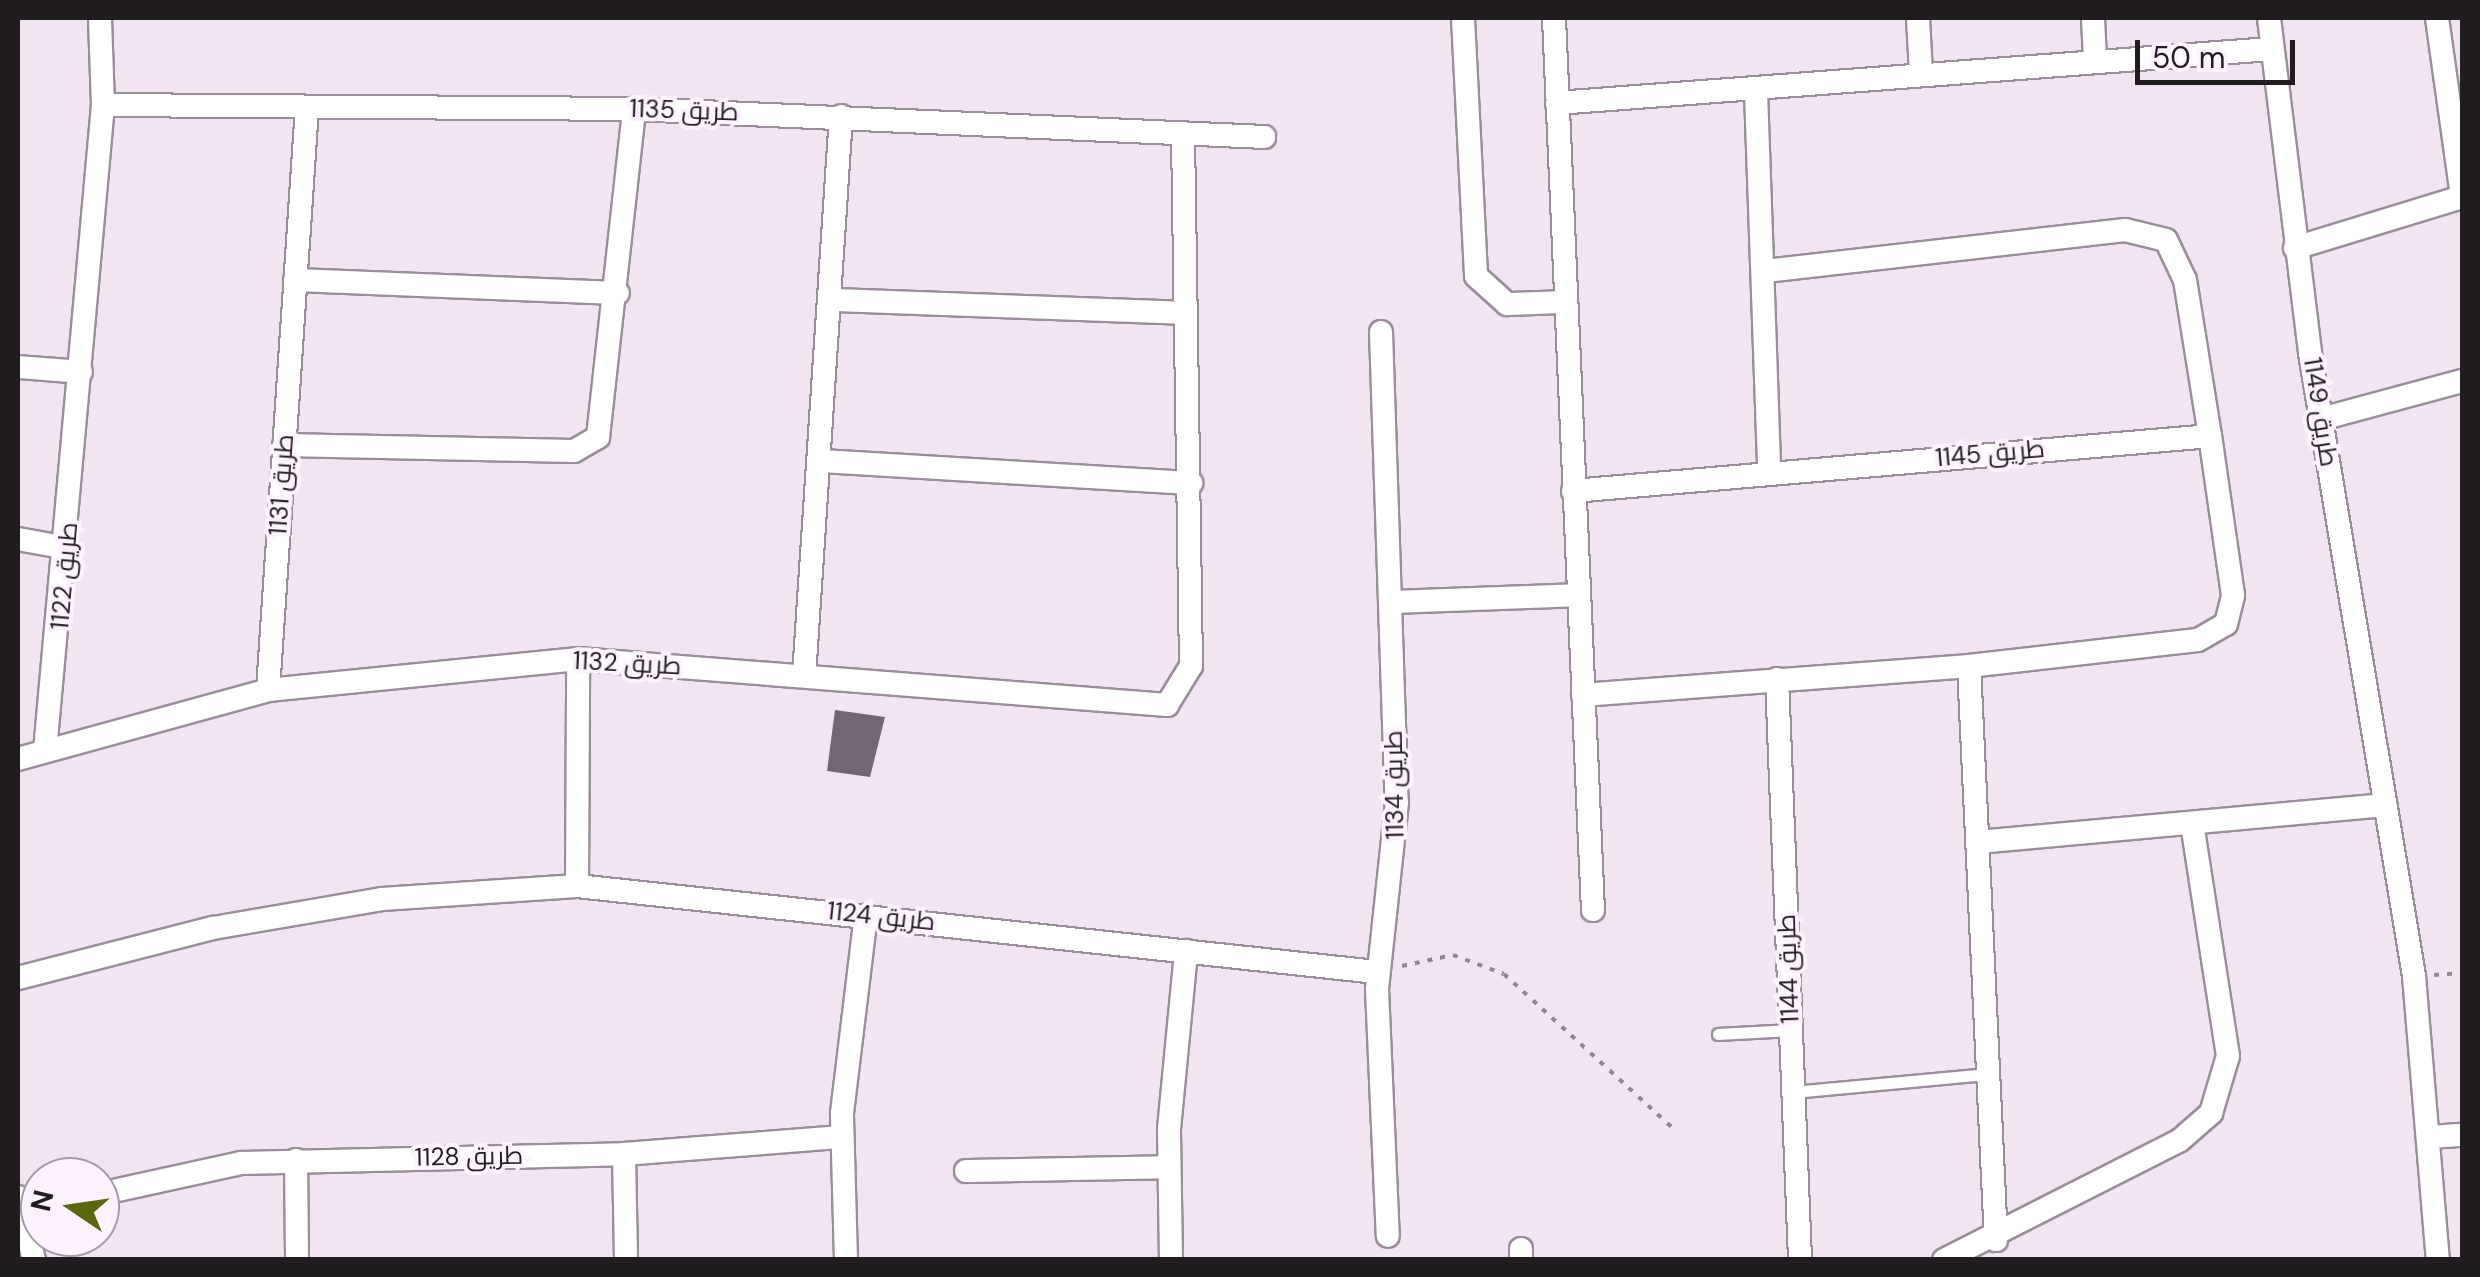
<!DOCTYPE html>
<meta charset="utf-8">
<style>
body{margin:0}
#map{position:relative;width:2480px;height:1277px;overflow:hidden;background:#f1e5f2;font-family:"DM Sans",Cairo,sans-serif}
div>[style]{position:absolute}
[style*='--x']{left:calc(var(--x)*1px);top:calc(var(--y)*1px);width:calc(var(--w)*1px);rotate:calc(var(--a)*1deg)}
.building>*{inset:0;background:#716672}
.path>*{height:4px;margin-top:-2px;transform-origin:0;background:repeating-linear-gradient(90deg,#908890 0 5px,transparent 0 13px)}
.roads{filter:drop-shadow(2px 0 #998e9a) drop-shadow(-2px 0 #998e9a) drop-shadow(0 2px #998e9a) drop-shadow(0 -2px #998e9a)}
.lane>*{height:11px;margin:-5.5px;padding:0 5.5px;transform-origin:5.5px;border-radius:5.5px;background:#fff}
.street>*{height:22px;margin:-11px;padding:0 11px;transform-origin:11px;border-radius:11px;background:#fff}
span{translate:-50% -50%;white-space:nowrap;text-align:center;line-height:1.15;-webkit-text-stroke:8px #fdf3fe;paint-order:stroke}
.street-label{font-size:25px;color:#201c20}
.frame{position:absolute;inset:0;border:20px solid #201c20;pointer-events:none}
.north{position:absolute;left:20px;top:1157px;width:100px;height:100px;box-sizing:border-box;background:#fdf3fe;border:2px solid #a59da5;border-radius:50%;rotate:283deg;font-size:28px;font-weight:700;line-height:40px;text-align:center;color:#201c20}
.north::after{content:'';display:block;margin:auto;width:35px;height:45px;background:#5b670c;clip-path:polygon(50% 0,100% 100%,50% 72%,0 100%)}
.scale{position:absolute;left:2135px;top:40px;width:160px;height:45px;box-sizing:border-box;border:5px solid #201c20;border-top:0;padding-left:12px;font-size:30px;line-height:35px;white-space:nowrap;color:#201c20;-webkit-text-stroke:8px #fdf3fe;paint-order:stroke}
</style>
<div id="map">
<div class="building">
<div style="clip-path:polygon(835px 710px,885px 717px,870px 777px,827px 771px)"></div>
</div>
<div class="path">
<div style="--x:1402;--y:966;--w:52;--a:-12.2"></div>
<div style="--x:1453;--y:955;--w:54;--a:20.4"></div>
<div style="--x:1504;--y:974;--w:231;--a:42.4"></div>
<div style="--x:2434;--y:975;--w:28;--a:-4"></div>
</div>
<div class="roads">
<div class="lane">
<div style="--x:1718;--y:1034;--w:73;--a:-3.1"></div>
<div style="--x:1793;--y:1092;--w:196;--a:-5.3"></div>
</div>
<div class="street">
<div style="--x:1463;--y:18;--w:258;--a:87.1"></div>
<div style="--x:1476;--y:276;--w:42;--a:42.1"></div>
<div style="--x:1507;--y:304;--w:57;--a:-2"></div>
<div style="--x:1554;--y:18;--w:893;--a:87.5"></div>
<div style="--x:1918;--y:18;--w:55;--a:86.9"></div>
<div style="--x:2093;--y:18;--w:43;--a:87.3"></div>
<div style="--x:2269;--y:18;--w:337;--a:83"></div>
<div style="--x:2310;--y:353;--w:632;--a:80.52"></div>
<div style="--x:2414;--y:976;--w:285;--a:85.2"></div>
<div style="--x:2437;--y:18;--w:181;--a:82"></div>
<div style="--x:1756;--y:92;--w:380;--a:88"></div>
<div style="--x:1557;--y:103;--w:716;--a:-4.33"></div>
<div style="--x:103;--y:105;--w:531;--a:0.43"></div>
<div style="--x:634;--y:109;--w:631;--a:2.54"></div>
<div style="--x:2295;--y:248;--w:175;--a:-17"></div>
<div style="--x:295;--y:280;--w:323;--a:2.3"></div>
<div style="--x:833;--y:300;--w:351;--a:2.1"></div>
<div style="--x:1381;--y:332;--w:470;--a:88.1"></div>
<div style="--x:1397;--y:802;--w:188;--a:96.1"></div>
<div style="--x:1377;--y:989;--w:247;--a:87.5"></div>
<div style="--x:18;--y:367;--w:63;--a:4.5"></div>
<div style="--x:2321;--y:419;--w:146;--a:-15.1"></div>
<div style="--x:284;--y:445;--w:290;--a:1.2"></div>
<div style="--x:574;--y:451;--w:28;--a:-30"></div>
<div style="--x:598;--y:437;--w:330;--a:-83.7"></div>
<div style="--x:820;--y:461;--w:372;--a:3.4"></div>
<div style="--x:1573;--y:491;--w:639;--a:-4.93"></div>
<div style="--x:18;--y:539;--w:51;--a:10.2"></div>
<div style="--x:1390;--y:602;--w:188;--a:-2.1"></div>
<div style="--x:1969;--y:666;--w:575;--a:87.31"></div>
<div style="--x:804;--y:676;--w:561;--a:-86.22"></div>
<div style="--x:1777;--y:679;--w:581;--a:87.73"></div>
<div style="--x:268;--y:690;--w:584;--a:-86.17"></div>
<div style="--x:1583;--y:695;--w:387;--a:-4.3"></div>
<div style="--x:1969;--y:666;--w:230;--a:-6.5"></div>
<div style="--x:2198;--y:640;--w:32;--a:-30"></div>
<div style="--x:2226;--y:624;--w:30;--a:-76"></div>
<div style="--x:2233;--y:595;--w:161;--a:-98.2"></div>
<div style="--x:2210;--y:436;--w:158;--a:-99.1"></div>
<div style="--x:2185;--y:280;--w:44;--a:-115.4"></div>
<div style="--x:2166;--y:240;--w:42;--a:-166.3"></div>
<div style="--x:2125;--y:230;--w:364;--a:173.5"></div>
<div style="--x:45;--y:751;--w:649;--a:-84.87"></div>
<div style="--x:103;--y:105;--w:87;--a:-92"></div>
<div style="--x:18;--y:759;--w:259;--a:-15.4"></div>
<div style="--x:268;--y:690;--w:312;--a:-5.7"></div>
<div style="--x:578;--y:659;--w:591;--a:4.47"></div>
<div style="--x:1167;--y:705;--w:46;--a:-58.4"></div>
<div style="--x:1191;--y:666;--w:532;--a:-90.86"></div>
<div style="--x:1978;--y:842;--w:409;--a:-5.2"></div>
<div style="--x:577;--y:886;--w:227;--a:-89.7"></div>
<div style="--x:18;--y:978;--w:201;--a:-14.4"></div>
<div style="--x:213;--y:928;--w:171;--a:-9.7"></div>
<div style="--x:382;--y:899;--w:195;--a:-3.8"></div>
<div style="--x:577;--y:886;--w:805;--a:6.14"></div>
<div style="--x:2430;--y:1137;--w:32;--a:-4"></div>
<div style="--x:624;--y:1154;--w:106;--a:88.9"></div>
<div style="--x:296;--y:1160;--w:100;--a:89.4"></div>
<div style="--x:966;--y:1171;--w:202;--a:-1.1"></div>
<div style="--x:100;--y:1194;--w:144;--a:-12.4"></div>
<div style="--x:241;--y:1163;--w:383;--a:-1.3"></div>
<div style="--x:624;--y:1154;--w:218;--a:-4.5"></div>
<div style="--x:18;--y:1197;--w:65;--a:75.7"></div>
<div style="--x:1521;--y:1249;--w:11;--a:90"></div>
<div style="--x:846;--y:1260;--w:147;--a:-91.6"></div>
<div style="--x:842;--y:1113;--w:199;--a:-83.1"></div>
<div style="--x:1171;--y:1260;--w:131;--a:-90.9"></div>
<div style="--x:1169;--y:1129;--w:179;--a:-84.5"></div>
<div style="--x:1944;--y:1260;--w:263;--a:-26.9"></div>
<div style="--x:2179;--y:1141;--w:43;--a:-41.2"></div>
<div style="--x:2211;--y:1113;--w:59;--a:-73.4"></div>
<div style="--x:2228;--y:1056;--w:236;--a:-98.8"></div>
</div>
</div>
<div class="street-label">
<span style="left:684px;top:111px;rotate:2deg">طريق 1135</span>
<span style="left:2320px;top:412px;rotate:81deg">طريق 1149</span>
<span style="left:1990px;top:454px;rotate:-5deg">طريق 1145</span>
<span style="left:282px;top:485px;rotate:-86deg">طريق 1131</span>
<span style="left:65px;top:576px;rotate:-85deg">طريق 1122</span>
<span style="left:627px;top:664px;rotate:3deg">طريق 1132</span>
<span style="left:1395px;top:785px;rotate:-91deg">طريق 1134</span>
<span style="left:881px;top:917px;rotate:6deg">طريق 1124</span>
<span style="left:1789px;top:969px;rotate:-92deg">طريق 1144</span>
<span style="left:469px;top:1157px;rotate:-1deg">طريق 1128</span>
</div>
<div class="frame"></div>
<div class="north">N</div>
<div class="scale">50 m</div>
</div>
